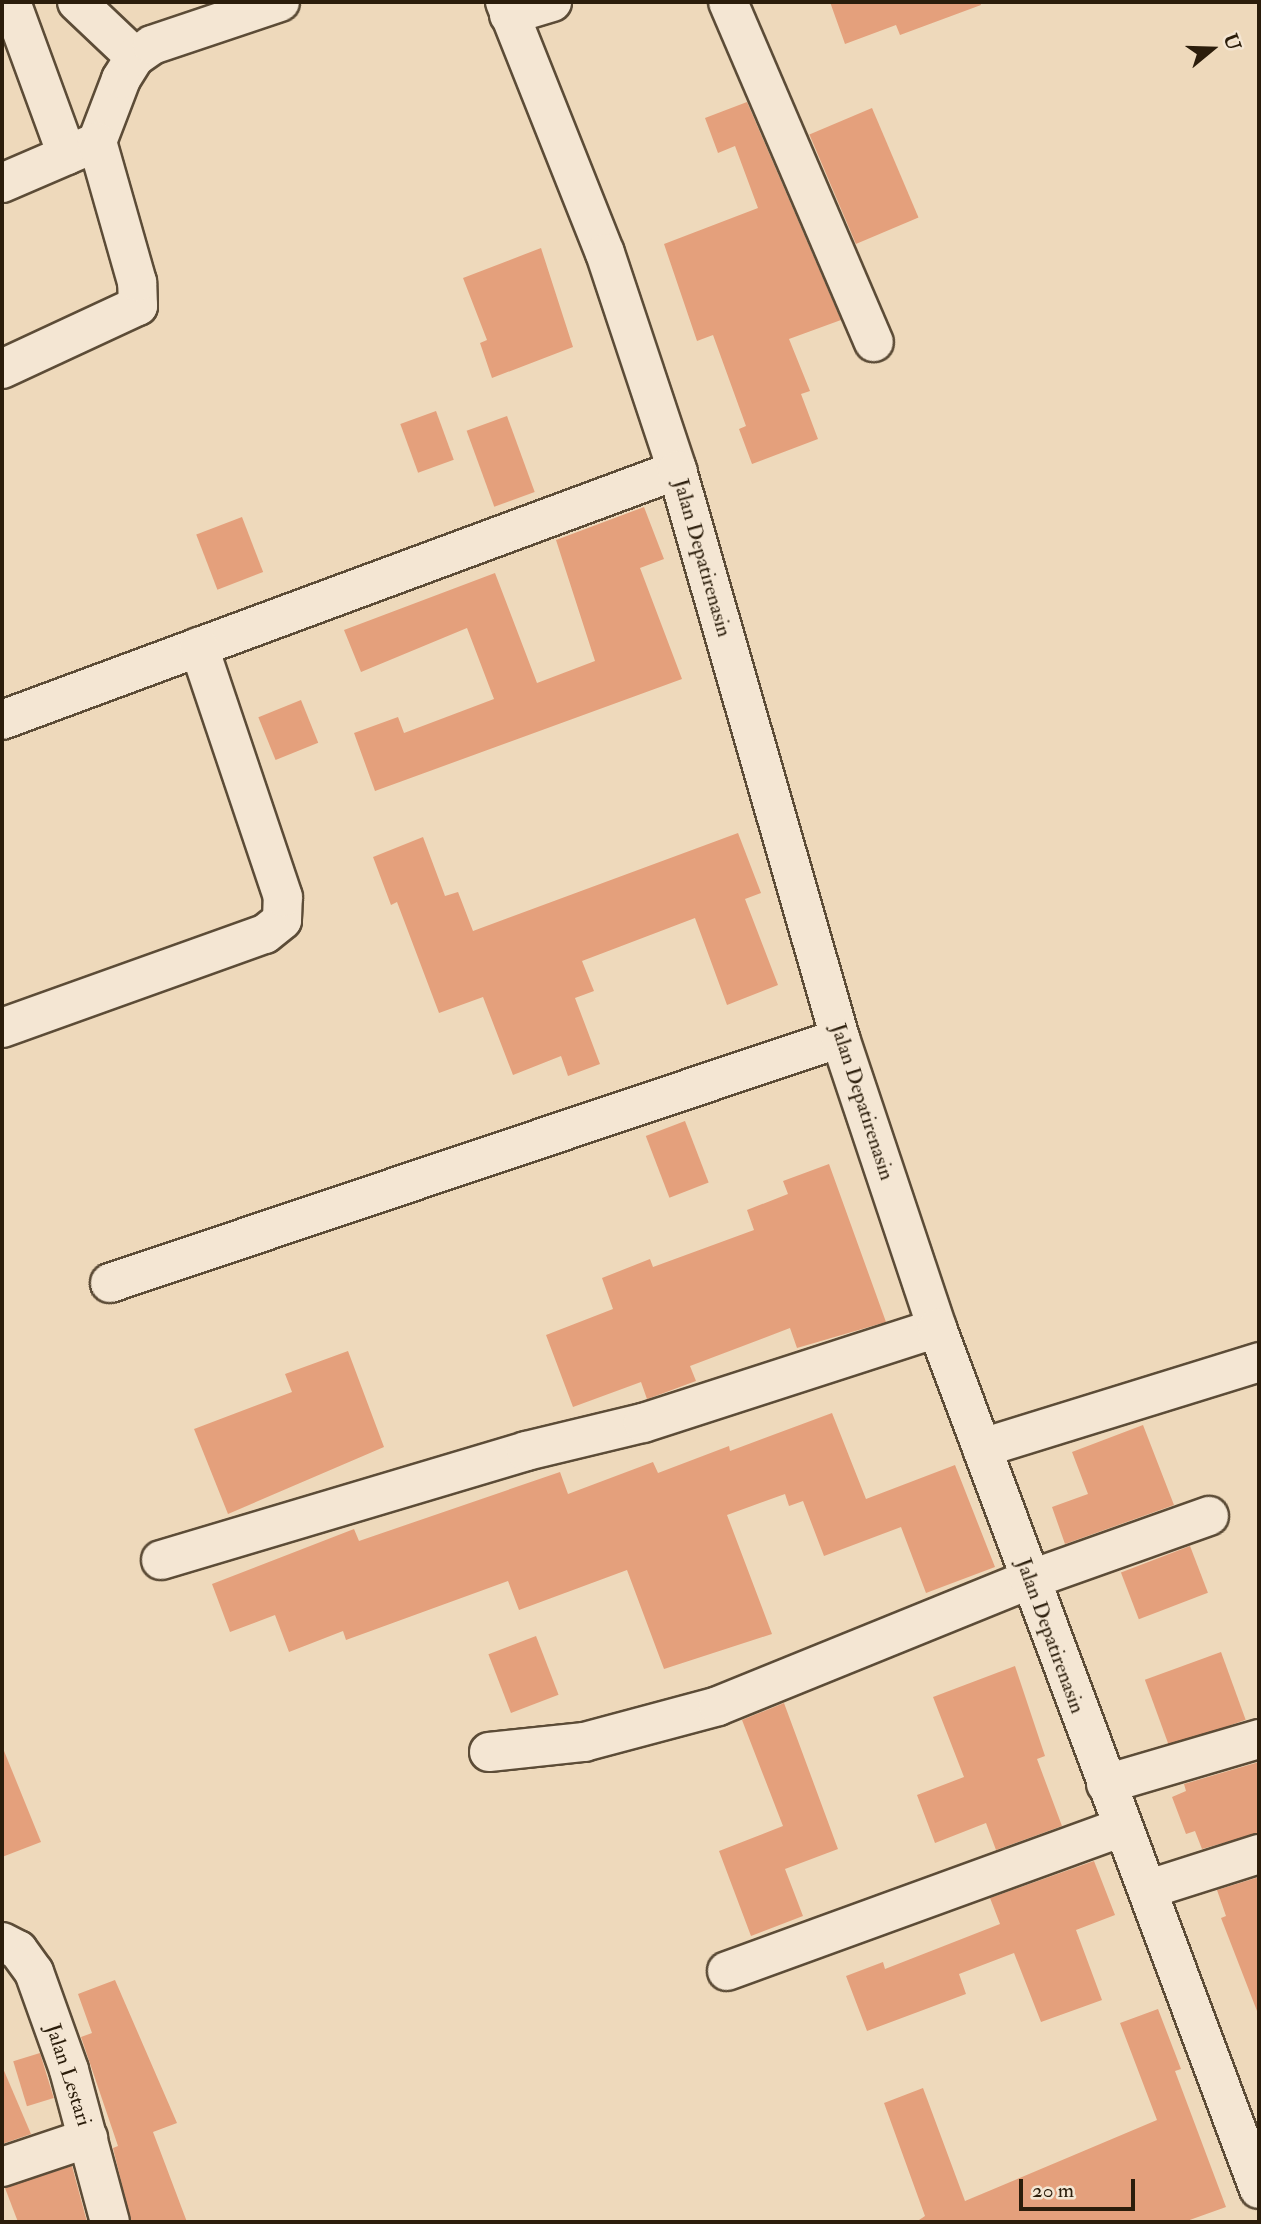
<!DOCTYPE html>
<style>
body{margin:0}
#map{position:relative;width:1261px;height:2224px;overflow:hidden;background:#eed9bb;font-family:"IM FELL Double Pica",serif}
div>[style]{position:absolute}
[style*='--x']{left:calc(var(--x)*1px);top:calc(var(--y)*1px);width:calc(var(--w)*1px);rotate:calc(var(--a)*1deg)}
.building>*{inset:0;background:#e4a07c;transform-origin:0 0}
.roads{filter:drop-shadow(2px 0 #5c4c37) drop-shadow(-2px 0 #5c4c37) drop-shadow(0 2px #5c4c37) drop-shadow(0 -2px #5c4c37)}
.street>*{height:38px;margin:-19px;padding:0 19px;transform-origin:19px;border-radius:19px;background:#f4e6d3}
.secondary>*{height:38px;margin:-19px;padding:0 19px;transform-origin:19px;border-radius:19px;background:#f4e6d3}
span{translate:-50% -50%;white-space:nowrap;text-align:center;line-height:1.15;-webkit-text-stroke:5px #f4e6d3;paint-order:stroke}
.street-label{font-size:21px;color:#2b1d0b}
.frame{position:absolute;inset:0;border:4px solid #2b1d0b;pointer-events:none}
.north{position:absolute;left:1177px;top:14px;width:70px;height:70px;-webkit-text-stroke:5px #f4e6d3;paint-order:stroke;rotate:71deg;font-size:19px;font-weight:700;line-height:28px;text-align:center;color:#2b1d0b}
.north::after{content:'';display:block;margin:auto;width:24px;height:32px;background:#2b1d0b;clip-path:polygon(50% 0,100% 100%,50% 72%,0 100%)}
.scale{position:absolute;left:1019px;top:2179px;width:116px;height:32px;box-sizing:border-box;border:4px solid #2b1d0b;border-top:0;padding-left:9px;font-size:21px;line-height:24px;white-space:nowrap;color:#2b1d0b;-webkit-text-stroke:5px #f4e6d3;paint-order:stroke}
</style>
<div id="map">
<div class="building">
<div style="clip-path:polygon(830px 2px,980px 2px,981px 5px,900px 35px,896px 25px,845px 44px)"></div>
<div style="clip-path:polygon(747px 102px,841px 320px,789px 339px,810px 391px,801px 394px,818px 439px,752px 464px,739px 429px,746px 426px,713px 335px,697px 341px,664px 244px,758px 208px,735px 146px,718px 153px,705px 118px)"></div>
<div style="left:872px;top:108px;width:119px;height:68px;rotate:67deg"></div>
<div style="clip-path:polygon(541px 248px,573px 347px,492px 378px,480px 343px,487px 340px,463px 278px)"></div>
<div style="left:436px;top:411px;width:52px;height:38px;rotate:70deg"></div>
<div style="left:507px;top:416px;width:81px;height:43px;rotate:70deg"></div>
<div style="clip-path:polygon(644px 507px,664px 559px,640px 568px,682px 679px,375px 791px,354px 733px,398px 717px,404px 733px,494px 699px,467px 628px,361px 672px,344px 630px,495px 573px,537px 683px,595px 661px,556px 540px)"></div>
<div style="left:242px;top:517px;width:59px;height:49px;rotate:69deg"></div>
<div style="left:301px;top:700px;width:46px;height:46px;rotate:68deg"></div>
<div style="clip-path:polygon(738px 833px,761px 893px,745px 899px,778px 985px,727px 1005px,695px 918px,582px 961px,594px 991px,575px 998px,600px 1064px,568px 1076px,561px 1056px,513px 1075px,483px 997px,439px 1013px,397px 902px,391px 905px,373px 857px,423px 837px,445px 896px,458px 892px,473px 931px)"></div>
<div style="left:685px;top:1121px;width:66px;height:42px;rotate:69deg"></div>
<div style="clip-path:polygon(829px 1164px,886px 1322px,797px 1348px,790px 1328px,690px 1366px,696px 1381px,661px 1394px,647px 1399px,641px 1382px,573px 1407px,546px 1335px,613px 1309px,602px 1278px,650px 1259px,653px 1267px,754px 1230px,747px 1210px,788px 1194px,783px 1181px)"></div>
<div style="clip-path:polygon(348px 1351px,384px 1447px,228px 1514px,194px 1429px,292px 1392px,285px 1374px)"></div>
<div style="clip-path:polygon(832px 1413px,866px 1499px,955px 1465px,995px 1567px,926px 1593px,901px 1527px,824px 1556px,803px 1501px,789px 1506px,785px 1494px,727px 1515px,772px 1634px,664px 1669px,627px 1570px,519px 1610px,508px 1581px,346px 1640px,343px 1631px,289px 1652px,275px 1615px,230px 1632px,212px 1584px,354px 1529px,359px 1541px,560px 1472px,568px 1494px,653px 1462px,658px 1473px,729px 1446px,730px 1451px)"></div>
<div style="clip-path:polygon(1143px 1425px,1174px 1505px,1065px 1544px,1052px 1507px,1088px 1494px,1072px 1452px)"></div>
<div style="left:1190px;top:1546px;width:50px;height:74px;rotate:69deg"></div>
<div style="left:536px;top:1636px;width:63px;height:51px;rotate:69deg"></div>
<div style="left:1221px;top:1652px;width:72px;height:81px;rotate:70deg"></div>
<div style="clip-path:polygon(1015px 1666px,1045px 1756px,1037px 1759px,1062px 1826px,996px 1850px,986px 1823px,935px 1843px,917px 1795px,964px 1777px,933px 1697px)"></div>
<div style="clip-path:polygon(784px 1703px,838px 1849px,785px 1869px,803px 1916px,751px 1936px,719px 1851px,783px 1826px,742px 1720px)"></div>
<div style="clip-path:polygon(2px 1746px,41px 1842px,2px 1857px)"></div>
<div style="clip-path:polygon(1259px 1762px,1259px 1833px,1202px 1849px,1195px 1831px,1186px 1834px,1172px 1797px,1186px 1791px,1184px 1784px)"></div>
<div style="clip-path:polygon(1094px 1861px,1115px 1915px,1076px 1930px,1102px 2000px,1041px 2022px,1014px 1953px,959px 1974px,966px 1994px,867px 2031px,846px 1976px,883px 1962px,885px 1969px,1000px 1924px,990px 1898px)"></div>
<div style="clip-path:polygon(1259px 1877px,1259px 2011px,1257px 2011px,1221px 1918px,1226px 1916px,1217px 1890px)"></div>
<div style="clip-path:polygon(115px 1980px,177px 2123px,153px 2132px,187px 2222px,131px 2222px,113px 2148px,118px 2146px,81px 2037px,92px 2033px,78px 1994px)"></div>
<div style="clip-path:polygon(1158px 2009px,1181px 2069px,1175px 2071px,1226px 2207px,1184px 2222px,916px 2222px,925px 2216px,884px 2103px,923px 2088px,965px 2201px,1157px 2120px,1120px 2023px)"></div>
<div style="left:40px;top:2053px;width:47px;height:28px;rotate:73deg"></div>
<div style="clip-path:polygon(2px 2066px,31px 2134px,2px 2144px)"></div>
<div style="clip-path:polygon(72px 2166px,87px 2222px,18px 2222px,5px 2188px)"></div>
</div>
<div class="roads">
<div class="street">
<div style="--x:11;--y:2;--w:163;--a:69.9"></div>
<div style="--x:77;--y:2;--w:80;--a:43.5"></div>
<div style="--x:728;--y:2;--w:370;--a:66.8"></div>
<div style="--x:509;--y:15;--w:45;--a:-16.8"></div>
<div style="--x:2;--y:183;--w:103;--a:-23.3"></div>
<div style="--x:97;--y:142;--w:67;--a:-69.1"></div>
<div style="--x:121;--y:79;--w:26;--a:-58"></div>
<div style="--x:135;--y:57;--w:21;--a:-35"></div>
<div style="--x:152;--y:45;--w:135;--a:-18.6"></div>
<div style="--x:2;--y:369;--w:150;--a:-24.9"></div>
<div style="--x:138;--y:306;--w:24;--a:-92"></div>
<div style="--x:137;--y:282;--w:146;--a:-105.9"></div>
<div style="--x:2;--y:720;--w:720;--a:-20.32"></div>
<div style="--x:2;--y:1028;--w:279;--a:-19.7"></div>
<div style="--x:265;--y:934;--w:22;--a:-39"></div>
<div style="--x:282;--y:920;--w:23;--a:-88"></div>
<div style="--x:283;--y:897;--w:264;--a:-108.6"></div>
<div style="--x:110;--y:1283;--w:770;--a:-18.55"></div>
<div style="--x:982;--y:1448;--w:290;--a:-17.2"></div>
<div style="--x:161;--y:1560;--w:381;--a:-16.6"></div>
<div style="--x:526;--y:1451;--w:120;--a:-13.5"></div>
<div style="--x:643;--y:1423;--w:309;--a:-17.9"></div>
<div style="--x:489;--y:1752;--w:96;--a:-6"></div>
<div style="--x:584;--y:1742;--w:139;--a:-15"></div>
<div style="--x:718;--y:1706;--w:336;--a:-22.1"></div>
<div style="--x:1029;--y:1580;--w:191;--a:-19.6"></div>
<div style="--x:1106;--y:1784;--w:159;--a:-16.4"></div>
<div style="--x:1149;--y:1889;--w:115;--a:-17.7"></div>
<div style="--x:2;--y:1942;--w:18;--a:27"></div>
<div style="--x:18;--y:1950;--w:27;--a:54"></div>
<div style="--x:34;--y:1972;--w:104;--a:70.3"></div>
<div style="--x:69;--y:2070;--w:157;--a:74.9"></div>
<div style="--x:727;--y:1971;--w:421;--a:-20"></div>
<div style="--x:2;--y:2167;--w:91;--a:-18.6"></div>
</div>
<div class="secondary">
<div style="--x:505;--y:2;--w:270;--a:68.3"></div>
<div style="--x:605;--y:253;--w:229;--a:71.6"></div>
<div style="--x:677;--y:470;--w:591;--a:73.99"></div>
<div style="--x:840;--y:1038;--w:306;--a:71.5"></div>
<div style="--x:937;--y:1328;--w:919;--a:69.5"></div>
</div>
</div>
<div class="street-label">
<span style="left:702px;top:558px;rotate:74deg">Jalan Depatirenasin</span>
<span style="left:862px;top:1102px;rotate:72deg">Jalan Depatirenasin</span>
<span style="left:1050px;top:1636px;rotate:70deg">Jalan Depatirenasin</span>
<span style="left:68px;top:2075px;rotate:72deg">Jalan Lestari</span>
</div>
<div class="frame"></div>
<div class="north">U</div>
<div class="scale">20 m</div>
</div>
